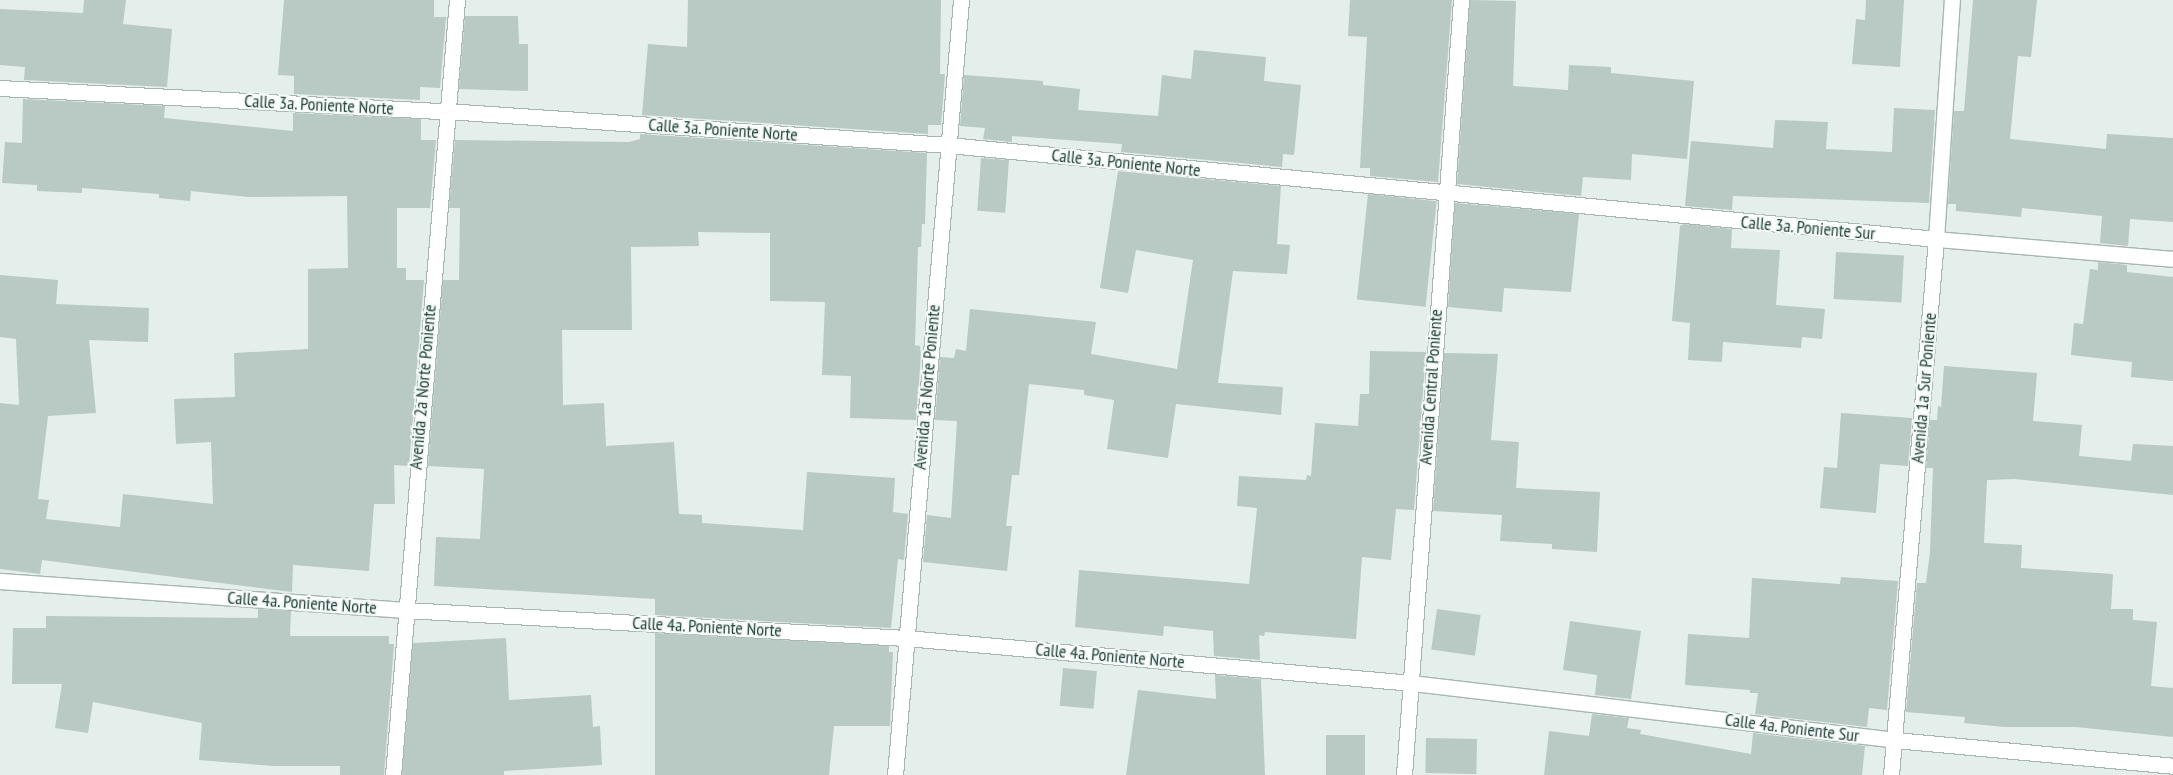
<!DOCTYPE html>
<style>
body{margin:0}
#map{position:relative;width:2173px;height:775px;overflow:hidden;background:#e4eeea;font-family:"PT Sans Narrow",sans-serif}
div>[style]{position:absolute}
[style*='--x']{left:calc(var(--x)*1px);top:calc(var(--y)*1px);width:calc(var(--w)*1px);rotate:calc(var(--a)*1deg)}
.building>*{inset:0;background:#b9c9c3;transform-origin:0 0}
.roads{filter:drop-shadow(1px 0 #a6b7b2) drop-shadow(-1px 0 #a6b7b2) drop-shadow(0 1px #a6b7b2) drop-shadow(0 -1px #a6b7b2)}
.street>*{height:15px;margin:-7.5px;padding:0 7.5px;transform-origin:7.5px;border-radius:7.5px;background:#fff}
span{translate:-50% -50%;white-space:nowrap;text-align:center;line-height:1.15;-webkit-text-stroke:4.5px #f5faf8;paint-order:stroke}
.street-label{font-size:18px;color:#22413a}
</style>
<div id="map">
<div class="building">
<div style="clip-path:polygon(84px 0,126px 0,123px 24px,172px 29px,167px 87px,24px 80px,25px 67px,0 65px,0 9px,83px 13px)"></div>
<div style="clip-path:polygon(284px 0,434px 0,434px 17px,446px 17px,440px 88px,420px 87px,420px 100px,294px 94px,294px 76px,278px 75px)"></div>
<div style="clip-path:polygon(688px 0,941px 0,940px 74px,945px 74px,941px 125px,928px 125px,928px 134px,642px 115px,648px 44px,687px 47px)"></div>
<div style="clip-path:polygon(1350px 0,1452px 0,1438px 182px,1370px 176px,1370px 168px,1360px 168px,1367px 37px,1348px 36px)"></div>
<div style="clip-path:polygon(1470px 0,1516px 1px,1513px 86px,1568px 90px,1569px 65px,1611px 67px,1611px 73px,1694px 81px,1687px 159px,1632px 154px,1631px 180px,1583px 177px,1581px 196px,1457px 184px)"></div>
<div style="clip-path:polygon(1866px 0,1904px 0,1900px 67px,1852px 64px,1856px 19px,1865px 20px)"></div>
<div style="clip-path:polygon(1973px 0,2037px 0,2031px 57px,2018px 56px,2010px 139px,2106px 149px,2107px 134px,2173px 138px,2173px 222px,2130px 219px,2128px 246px,2100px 243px,2102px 216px,2022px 208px,2021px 217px,1956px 211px,1956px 204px,1948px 204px,1954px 111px,1964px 111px)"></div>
<div style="clip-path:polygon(465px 16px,518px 16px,519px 44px,528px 44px,528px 91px,459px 89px)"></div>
<div style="clip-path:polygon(1194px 50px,1266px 57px,1264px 81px,1301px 85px,1294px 155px,1283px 154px,1282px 167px,1121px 152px,1122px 144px,1012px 136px,1012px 142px,983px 139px,985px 128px,960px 126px,964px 75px,1043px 81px,1043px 85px,1080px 89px,1078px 110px,1158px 116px,1162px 75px,1191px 79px)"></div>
<div style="clip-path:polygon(23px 99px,165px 106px,164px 118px,293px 131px,293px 113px,421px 119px,421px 140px,436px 140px,430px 208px,397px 208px,397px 268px,406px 268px,406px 280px,424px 280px,409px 466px,394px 465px,395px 504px,374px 504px,369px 571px,293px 565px,292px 592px,42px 560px,40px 574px,0 569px,0 403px,19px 405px,16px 339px,0 337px,0 275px,58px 280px,56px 304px,149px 308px,148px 342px,89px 340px,96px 413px,48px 416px,38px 499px,49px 500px,46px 519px,120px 527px,123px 494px,213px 504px,211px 442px,176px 444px,174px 399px,235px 397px,234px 353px,308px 349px,308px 269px,348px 268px,347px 196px,248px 197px,191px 191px,190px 201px,159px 198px,159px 194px,82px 188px,82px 193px,37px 191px,37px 185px,2px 183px,5px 142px,22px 143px)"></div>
<div style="clip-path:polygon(1894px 108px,1935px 110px,1929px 203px,1733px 196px,1732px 210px,1685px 206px,1691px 141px,1773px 148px,1775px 120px,1828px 122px,1826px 149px,1892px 152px)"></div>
<div style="clip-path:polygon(640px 134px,927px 153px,925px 224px,922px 224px,921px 247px,918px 247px,915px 345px,920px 346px,921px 355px,916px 420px,850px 418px,851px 376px,822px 375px,825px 302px,770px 301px,770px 233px,698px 232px,699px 246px,631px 247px,632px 330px,562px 330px,563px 405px,604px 403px,606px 446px,674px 442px,679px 514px,702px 515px,702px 523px,803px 530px,807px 472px,895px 478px,893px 512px,908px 514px,904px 560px,898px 559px,891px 628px,655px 615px,655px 599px,434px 586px,436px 537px,480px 539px,484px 469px,428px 466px,443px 280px,459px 280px,460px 208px,449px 208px,455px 140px,629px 142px,640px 139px)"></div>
<div style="left:981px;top:158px;width:28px;height:53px;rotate:4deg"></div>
<div style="clip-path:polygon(1118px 171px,1281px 186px,1277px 244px,1290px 245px,1287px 274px,1233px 271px,1218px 383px,1283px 387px,1281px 415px,1176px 404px,1168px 458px,1107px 449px,1114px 400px,1084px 395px,1084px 390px,1029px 384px,1019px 475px,1012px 475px,1006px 526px,1012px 526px,1007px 571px,923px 562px,927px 515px,951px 518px,957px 421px,935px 420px,940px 357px,954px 358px,956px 349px,966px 351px,970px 309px,1096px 322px,1091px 354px,1177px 369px,1193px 260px,1136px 250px,1128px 293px,1100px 288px)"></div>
<div style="left:1368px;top:194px;width:69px;height:106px;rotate:6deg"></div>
<div style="clip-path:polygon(1455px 203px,1579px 214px,1571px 292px,1504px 288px,1502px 312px,1448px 307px)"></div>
<div style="clip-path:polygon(1684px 224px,1732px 229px,1731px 248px,1780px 250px,1776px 305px,1825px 309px,1822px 339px,1802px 337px,1801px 348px,1723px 342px,1722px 362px,1688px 360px,1690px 323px,1672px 321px,1680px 226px)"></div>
<div style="left:1836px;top:252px;width:68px;height:47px;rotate:3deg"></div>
<div style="clip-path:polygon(2098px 262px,2127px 265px,2127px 272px,2173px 277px,2173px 381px,2131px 377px,2132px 362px,2071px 355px,2074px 323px,2083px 324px,2090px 269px,2098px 270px)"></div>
<div style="clip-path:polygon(1370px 351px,1426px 352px,1414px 510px,1396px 509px,1391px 560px,1362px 557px,1356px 639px,1265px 632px,1264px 636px,1259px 635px,1260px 660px,1214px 656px,1213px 631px,1164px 626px,1163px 636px,1075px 627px,1079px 570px,1249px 584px,1257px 508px,1237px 506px,1239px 476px,1306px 480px,1307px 475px,1311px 476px,1315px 423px,1358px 426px,1360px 394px,1369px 394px)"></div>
<div style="clip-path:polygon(1444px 353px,1498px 354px,1491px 440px,1519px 442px,1516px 488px,1600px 492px,1597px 552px,1552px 549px,1552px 544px,1500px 541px,1502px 515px,1433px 511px)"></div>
<div style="clip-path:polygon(1944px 366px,2037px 373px,2033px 421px,2082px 425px,2079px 456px,2131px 461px,2133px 444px,2173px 446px,2173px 495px,2015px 479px,1987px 480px,1984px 543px,2022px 545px,2021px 568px,2113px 574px,2111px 609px,2133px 609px,2133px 620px,2157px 622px,2151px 686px,2173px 688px,2173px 737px,2076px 727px,2004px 727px,1964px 723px,1965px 717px,1906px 712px,1917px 583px,1926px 583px,1930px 552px,1933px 468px,1926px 468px,1930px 420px,1937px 420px,1938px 406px,1941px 407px)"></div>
<div style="clip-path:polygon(1841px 413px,1912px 418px,1908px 466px,1880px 464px,1876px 513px,1820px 508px,1824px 467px,1837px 468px)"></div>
<div style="clip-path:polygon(1841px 577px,1898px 581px,1887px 710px,1869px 708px,1867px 727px,1755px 714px,1758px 693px,1750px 693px,1750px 690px,1685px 685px,1688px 634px,1749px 638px,1752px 578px,1840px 584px)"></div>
<div style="clip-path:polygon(258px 609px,291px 611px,290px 636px,389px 636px,389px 644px,394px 644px,384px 775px,340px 775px,340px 766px,273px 766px,199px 760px,202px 723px,93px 702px,88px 733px,55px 728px,62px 684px,12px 684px,13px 628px,46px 628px,46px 616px,258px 618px)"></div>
<div style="left:1437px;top:609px;width:44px;height:41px;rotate:8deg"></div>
<div style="clip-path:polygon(1570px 621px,1641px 631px,1631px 699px,1595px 695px,1597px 675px,1563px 670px)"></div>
<div style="clip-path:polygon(655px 633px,889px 646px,889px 652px,893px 652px,890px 726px,834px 726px,829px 775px,655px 775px)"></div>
<div style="clip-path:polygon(506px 638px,509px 700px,591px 695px,593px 727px,600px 726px,602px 765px,504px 771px,504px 775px,402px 775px,413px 643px)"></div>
<div style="left:1063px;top:668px;width:34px;height:38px;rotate:5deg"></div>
<div style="clip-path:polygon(1215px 675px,1261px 679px,1265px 775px,1126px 775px,1138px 690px,1216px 699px)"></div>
<div style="clip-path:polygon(1592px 714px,1629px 718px,1627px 728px,1641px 730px,1640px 734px,1751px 754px,1753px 733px,1865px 746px,1862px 775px,1544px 775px,1549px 731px,1589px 736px)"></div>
<div style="left:1365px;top:735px;width:40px;height:39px;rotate:90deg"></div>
<div style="left:1426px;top:738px;width:51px;height:35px;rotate:1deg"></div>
</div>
<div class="roads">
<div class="street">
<div style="--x:0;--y:88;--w:447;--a:3"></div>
<div style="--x:446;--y:111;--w:503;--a:3.87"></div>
<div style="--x:948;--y:145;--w:992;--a:5.43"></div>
<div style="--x:1936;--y:239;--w:238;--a:4.8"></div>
<div style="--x:0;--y:581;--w:406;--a:4.1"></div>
<div style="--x:405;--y:610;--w:502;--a:3.2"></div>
<div style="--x:906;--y:638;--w:508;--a:5.08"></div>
<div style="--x:1412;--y:683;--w:486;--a:6.7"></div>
<div style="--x:1895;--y:740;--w:279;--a:5.3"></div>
<div style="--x:393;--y:775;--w:778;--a:-85.28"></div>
<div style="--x:895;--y:775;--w:778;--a:-85.13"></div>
<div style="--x:1404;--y:775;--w:777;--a:-85.79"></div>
<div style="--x:1891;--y:775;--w:538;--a:-85.2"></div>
<div style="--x:1936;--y:239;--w:240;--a:-86.2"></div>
</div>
</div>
<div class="street-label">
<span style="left:319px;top:105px;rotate:3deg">Calle 3a. Poniente Norte</span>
<span style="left:723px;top:130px;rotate:4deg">Calle 3a. Poniente Norte</span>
<span style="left:1126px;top:163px;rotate:6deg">Calle 3a. Poniente Norte</span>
<span style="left:1808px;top:228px;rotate:5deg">Calle 3a. Poniente Sur</span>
<span style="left:423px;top:387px;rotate:-85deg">Avenida 2a Norte Poniente</span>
<span style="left:927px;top:387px;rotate:-85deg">Avenida 1a Norte Poniente</span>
<span style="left:1431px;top:387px;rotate:-86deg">Avenida Central Poniente</span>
<span style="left:1924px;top:388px;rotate:-85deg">Avenida 1a Sur Poniente</span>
<span style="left:302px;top:603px;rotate:4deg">Calle 4a. Poniente Norte</span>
<span style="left:707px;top:627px;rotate:3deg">Calle 4a. Poniente Norte</span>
<span style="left:1110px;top:656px;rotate:5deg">Calle 4a. Poniente Norte</span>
<span style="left:1792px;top:728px;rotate:7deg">Calle 4a. Poniente Sur</span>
</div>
</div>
